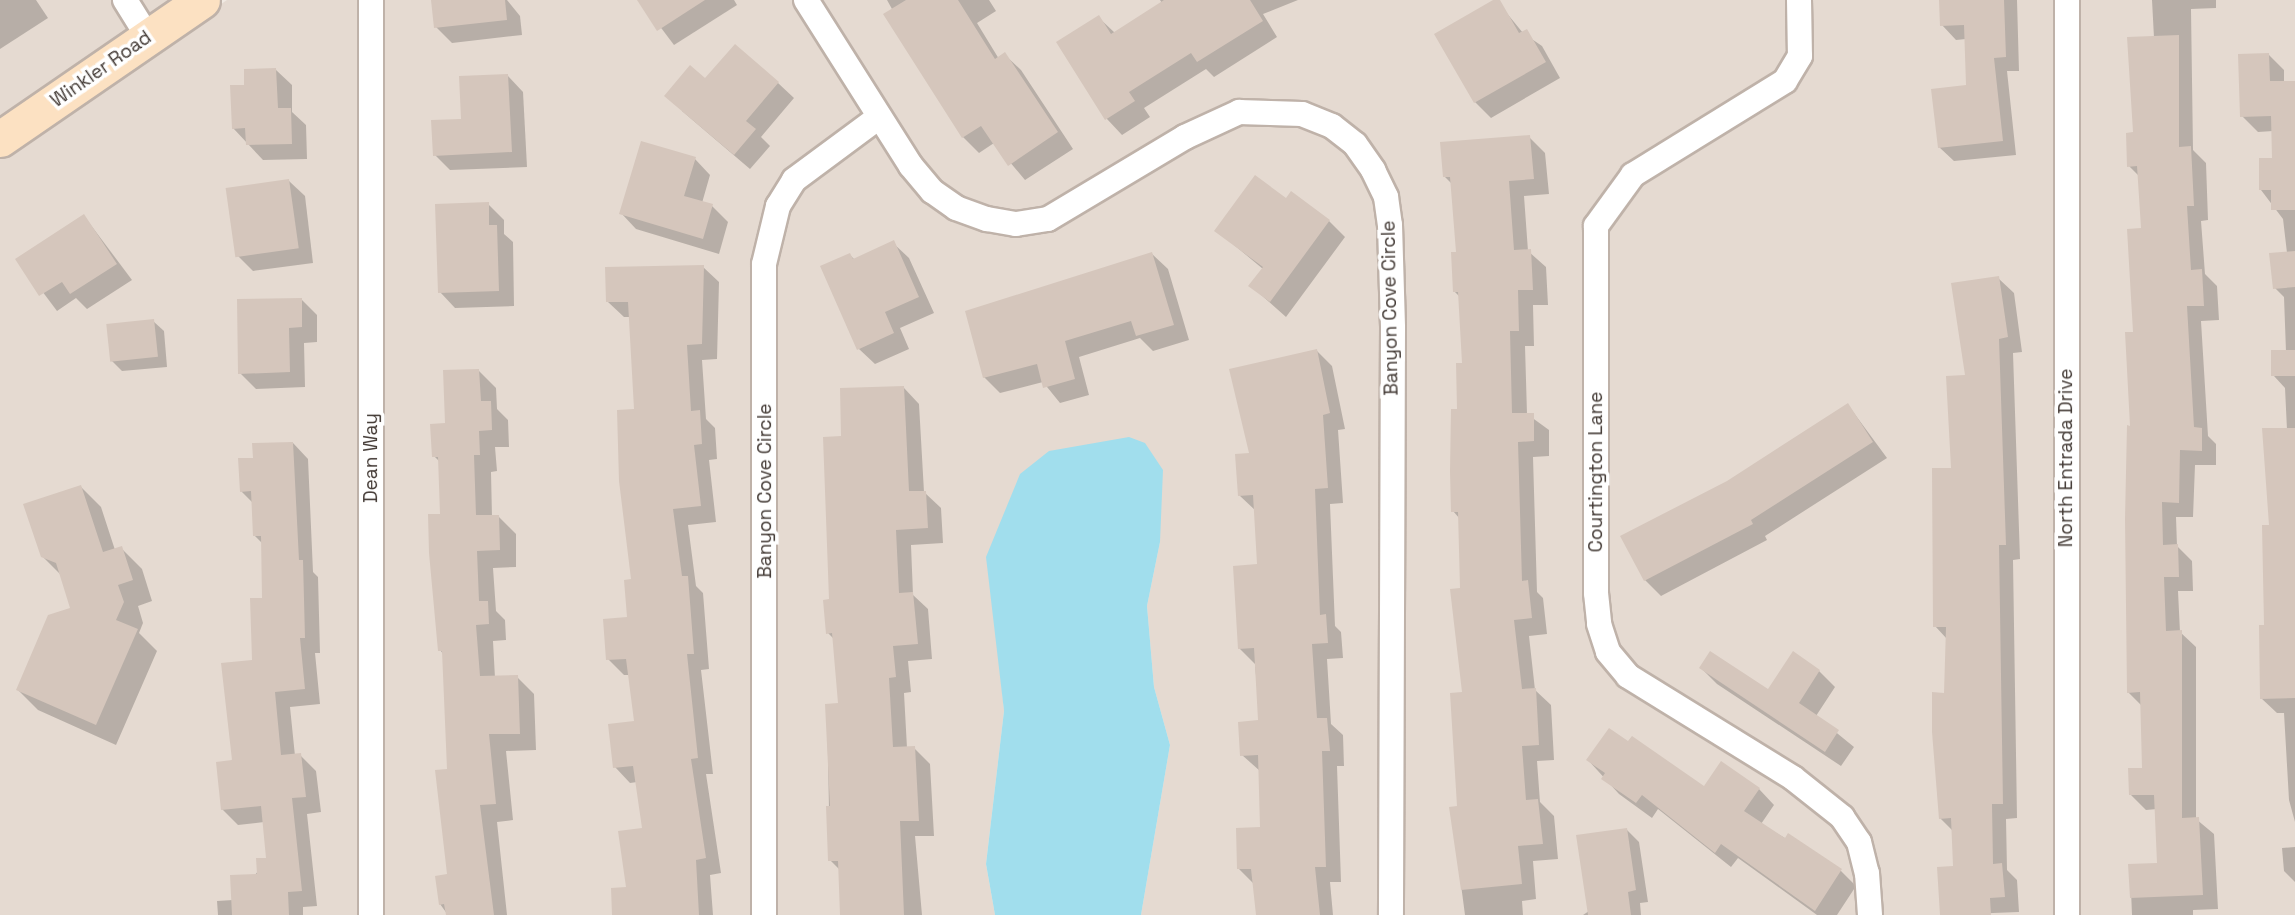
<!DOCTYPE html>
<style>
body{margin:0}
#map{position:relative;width:2295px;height:915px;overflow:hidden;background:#f1eae3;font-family:"Space Grotesk",sans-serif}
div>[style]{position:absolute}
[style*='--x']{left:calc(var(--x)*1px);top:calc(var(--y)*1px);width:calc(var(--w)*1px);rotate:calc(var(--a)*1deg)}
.residential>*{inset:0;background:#e5dad1}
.water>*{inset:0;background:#a1deed}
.shadow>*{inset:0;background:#0003}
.building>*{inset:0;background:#d5c6bc;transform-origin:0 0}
.roads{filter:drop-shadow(2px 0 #bfb2a9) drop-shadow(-2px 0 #bfb2a9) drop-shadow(0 2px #bfb2a9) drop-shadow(0 -2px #bfb2a9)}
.street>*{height:24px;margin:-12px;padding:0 12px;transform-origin:12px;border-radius:12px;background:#fff}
.secondary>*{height:35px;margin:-17.5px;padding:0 17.5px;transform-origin:17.5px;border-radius:17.5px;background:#fce1c2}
span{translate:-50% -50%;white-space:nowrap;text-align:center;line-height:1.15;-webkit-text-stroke:7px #fff;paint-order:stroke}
.street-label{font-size:19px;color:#423934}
</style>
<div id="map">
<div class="residential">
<div style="clip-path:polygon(0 0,178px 0,0 122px)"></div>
<div style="clip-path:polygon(227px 0,2295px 0,2295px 915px,1141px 915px,1170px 745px,1154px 687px,1147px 606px,1160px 542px,998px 647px,1004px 711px,986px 864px,995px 915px,0 915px,0 156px)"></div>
</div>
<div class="water">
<div style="clip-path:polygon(1129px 437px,1145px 443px,1163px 470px,1160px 542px,1147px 606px,1154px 687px,1170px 745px,1141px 915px,995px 915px,986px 864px,1004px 711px,986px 557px,1020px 474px,1049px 451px)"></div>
</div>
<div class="shadow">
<div style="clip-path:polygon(0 0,36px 0,48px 18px,0 49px)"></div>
<div style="clip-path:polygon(433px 0,507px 0,520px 16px,522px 35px,452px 43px,436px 27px)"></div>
<div style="clip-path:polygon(640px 0,734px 0,737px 5px,674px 45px)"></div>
<div style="clip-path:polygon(887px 0,989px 0,996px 11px,977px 23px,999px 59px,1005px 55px,1021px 70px,1073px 149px,1025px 180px,994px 143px,979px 153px,963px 137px)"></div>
<div style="clip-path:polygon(1160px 0,1298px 0,1263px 14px,1277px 37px,1214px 77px,1206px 69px,1144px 108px,1150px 117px,1122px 135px,1107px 119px,1098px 17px,1115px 33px,1162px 3px)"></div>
<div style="clip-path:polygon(1496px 0,1523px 33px,1542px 46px,1560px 78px,1491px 118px,1475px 102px)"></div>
<div style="clip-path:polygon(1941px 0,2017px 0,2019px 71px,2007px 71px,2016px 155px,1954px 161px,1939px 147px,1968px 86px,1966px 39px,1956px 40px,1942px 25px)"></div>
<div style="clip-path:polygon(2152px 0,2216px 0,2216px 8px,2191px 9px,2193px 150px,2206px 163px,2208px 220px,2201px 221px,2205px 274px,2217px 286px,2219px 320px,2201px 321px,2208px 436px,2216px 444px,2216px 465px,2195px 465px,2193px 517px,2176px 517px,2177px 546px,2192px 561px,2193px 591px,2178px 591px,2180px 632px,2196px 647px,2196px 819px,2214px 834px,2218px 909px,2193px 910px,2193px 915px,2132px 915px,2130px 866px,2159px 864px,2157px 809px,2146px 810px,2131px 795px,2144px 770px,2142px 706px,2128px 692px,2135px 333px,2143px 230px,2140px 177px,2129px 166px,2154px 38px)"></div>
<div style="clip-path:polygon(2269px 55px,2284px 70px,2284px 83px,2295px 82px,2295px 822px,2289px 800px,2284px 713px,2277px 713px,2261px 698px,2271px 527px,2287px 430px,2285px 388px,2274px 376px,2286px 352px,2284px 297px,2275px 288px,2287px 253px,2283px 219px,2261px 190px,2273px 159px,2273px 131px,2258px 132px,2242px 116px)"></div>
<div style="clip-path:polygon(276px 70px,292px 85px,292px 112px,306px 125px,307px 159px,263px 160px,233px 128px,246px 86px)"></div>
<div style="clip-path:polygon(508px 76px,523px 92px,527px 167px,450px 170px,435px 155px)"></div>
<div style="clip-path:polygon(706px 81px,778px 83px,794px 98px,761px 137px,770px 146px,750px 169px,682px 111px)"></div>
<div style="clip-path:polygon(1529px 137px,1545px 153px,1549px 194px,1524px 196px,1528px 251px,1546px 267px,1548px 305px,1533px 305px,1534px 346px,1525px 346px,1527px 414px,1549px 430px,1549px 456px,1533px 457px,1537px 592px,1543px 598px,1547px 634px,1529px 636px,1535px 690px,1551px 705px,1554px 760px,1537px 761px,1540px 802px,1554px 816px,1558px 859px,1533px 861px,1536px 899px,1522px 901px,1523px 915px,1465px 915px,1451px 809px,1459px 808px,1464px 694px,1460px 519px,1453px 511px,1464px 365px,1460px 297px,1454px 291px,1458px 254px,1452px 184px,1444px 176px)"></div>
<div style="clip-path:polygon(695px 159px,710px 175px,702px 203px,712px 206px,728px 222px,719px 254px,636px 229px,621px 213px)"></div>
<div style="clip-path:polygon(289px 181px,305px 196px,313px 263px,253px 271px,237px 255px)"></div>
<div style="clip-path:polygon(1286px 200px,1329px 221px,1345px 237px,1286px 317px,1251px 286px,1263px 269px,1216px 230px)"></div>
<div style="clip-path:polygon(488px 204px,504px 220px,504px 234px,513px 242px,514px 306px,455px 308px,440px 292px)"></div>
<div style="clip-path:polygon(84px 216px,132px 280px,87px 309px,76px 298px,57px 311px,18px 259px)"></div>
<div style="clip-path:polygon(893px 243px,909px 258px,934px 313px,900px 328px,909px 349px,875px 364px,859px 349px,850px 255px,855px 260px)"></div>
<div style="clip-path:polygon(1152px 254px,1168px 269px,1189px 340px,1153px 351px,1140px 338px,1079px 357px,1089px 395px,1060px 403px,1043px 382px,1000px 393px,984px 377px)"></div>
<div style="clip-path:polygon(703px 267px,719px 282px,717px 359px,702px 360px,706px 419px,715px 428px,717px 459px,709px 460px,716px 522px,688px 525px,696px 586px,703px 593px,709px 669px,701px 670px,713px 774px,706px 774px,721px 873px,710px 875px,713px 915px,614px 915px,628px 889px,644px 829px,637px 782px,630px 783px,615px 767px,636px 723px,630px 675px,624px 675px,608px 659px,629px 619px,633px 581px,635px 410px,631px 317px,624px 317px,608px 302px)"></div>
<div style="clip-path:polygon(1998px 278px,2014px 293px,2022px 352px,2013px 353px,2020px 559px,2013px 560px,2017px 818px,2006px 819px,2007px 870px,2017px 880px,2019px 912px,1942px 915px,1954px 868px,1953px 831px,1940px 818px,1947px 639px,1935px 626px,1967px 377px)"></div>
<div style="clip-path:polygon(301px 299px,317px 315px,317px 342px,304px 343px,305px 387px,256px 389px,240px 373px)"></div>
<div style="clip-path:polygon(153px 321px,164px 331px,167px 367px,122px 371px,111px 360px)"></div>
<div style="clip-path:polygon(1317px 351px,1332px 366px,1345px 429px,1338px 430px,1343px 503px,1330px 504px,1335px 626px,1341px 632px,1343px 658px,1327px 659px,1331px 724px,1343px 735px,1344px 766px,1337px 766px,1341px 882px,1330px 882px,1333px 915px,1257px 915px,1254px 884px,1239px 869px,1262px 829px,1260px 771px,1242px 755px,1260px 722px,1255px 664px,1239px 648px,1259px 566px,1256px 511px,1239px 495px,1251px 455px)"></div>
<div style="clip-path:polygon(479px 371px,496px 388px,497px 409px,508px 420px,509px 447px,495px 447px,497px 471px,491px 472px,492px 517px,498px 516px,516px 534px,516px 567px,493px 568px,496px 611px,505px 620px,506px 640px,493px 641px,495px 678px,517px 677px,534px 694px,536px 750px,506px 751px,513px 820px,497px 822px,507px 915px,448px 915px,440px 904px,448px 876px,449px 770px,444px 655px,440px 650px,440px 462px,434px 456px)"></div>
<div style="clip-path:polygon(904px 388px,919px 404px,924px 492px,941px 508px,943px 543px,911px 545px,913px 595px,928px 609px,932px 659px,908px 661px,911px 692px,904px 693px,907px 748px,914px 748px,930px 764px,934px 836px,915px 836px,922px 915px,841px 915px,840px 870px,830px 860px,827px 706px,840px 705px,834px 639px,828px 633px,843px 437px)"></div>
<div style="clip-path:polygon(1848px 405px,1887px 458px,1765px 536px,1767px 540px,1661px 596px,1645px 580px,1728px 483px)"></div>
<div style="clip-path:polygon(293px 443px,308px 459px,313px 572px,318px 577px,320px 653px,315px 653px,320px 704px,290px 707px,295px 756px,300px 755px,316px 771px,321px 812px,307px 814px,317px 906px,303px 907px,303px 915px,218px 915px,217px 901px,233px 900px,268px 860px,264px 822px,238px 825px,222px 809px,264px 600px,263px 544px,254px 535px,253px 503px,241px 491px,255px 459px)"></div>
<div style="clip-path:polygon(81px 487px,101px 507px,115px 550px,121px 548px,142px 569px,152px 601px,138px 606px,143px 623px,139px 633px,157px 651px,116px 745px,38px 710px,18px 690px,72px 609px,61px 575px,42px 556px)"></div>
<div style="clip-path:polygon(1701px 668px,1769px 692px,1819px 671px,1835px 687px,1816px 716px,1854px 747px,1841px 766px,1717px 684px)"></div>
<div style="clip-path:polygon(1588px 760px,1704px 789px,1759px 789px,1774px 805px,1761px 824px,1841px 871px,1856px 886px,1837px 915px,1817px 915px,1738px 858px,1731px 867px,1658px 809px,1652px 818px,1619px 794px)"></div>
<div style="clip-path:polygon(1626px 829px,1639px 842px,1648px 902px,1640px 903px,1641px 915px,1583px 915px,1589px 911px)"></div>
<div style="clip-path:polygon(2295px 847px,2295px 882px,2284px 871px,2282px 848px)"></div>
</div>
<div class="building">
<div style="clip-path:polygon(431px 0,505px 0,507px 20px,434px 28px)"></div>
<div style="clip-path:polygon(637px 0,705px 0,657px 31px)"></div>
<div style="clip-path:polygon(906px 0,958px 0,995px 59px,1005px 52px,1058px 132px,1008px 166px,981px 126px,962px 138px,883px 14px)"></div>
<div style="clip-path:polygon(1164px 0,1250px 0,1263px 21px,1197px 62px,1191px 53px,1129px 92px,1135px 101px,1105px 120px,1056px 42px,1099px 15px,1111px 34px)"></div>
<div style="clip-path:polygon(1493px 0,1500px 0,1519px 33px,1527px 29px,1546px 62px,1474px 103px,1434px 34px)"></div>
<div style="clip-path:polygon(1939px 0,2004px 0,2006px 57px,1994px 58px,2003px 141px,1938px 148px,1931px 89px,1966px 85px,1964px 25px,1940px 26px)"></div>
<div style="clip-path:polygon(2179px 35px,2179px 147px,2191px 146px,2194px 206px,2187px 206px,2191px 270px,2202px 269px,2204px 306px,2187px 306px,2194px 427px,2202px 428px,2202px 451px,2180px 450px,2179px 503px,2162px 502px,2163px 545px,2178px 544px,2179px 577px,2164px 577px,2166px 631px,2182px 630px,2182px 818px,2199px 817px,2203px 895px,2130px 898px,2128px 864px,2157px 863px,2154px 795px,2129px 795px,2128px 768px,2142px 768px,2140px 692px,2127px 693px,2125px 519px,2127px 425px,2130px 426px,2125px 332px,2133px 332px,2127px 229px,2141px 228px,2137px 166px,2127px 167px,2126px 133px,2133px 132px,2127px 37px)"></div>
<div style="clip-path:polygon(735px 44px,779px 82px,746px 121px,756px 129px,734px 155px,664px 96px,690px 65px,705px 78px)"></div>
<div style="clip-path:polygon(2269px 53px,2270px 81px,2295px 81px,2295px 210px,2271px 210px,2271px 190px,2259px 190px,2259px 158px,2272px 158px,2271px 116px,2240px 117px,2238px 54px)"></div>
<div style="clip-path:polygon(276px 68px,278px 108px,291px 108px,292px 144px,246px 145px,245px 128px,232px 129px,230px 85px,244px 85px,244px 69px)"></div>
<div style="clip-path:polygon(508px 74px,512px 152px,433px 156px,431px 120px,461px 119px,459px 76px)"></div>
<div style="clip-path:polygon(1530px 135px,1534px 179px,1509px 181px,1514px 250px,1531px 249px,1533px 290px,1518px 290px,1519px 331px,1510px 331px,1512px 413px,1534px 413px,1534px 441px,1518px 442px,1522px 581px,1528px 580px,1532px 618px,1514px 620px,1522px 689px,1536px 688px,1539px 745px,1522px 746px,1526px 800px,1538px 799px,1543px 844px,1518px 846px,1522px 884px,1461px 890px,1449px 807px,1457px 806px,1450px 693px,1462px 692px,1450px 589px,1460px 588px,1458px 512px,1451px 512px,1450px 471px,1451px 409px,1457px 409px,1456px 363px,1462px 363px,1458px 292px,1453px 292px,1451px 252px,1456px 252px,1450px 177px,1443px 177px,1440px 142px)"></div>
<div style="clip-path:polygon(641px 141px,696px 157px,684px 196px,713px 204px,703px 239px,619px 214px)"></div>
<div style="clip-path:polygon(1255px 175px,1286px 198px,1291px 191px,1330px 220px,1270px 302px,1248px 286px,1263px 267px,1214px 231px)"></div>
<div style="left:289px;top:179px;width:70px;height:64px;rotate:82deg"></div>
<div style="clip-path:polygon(489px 202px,489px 225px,497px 225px,499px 291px,438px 293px,435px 204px)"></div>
<div style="clip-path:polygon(84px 214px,117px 264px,70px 294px,62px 282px,39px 296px,15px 259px)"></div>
<div style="clip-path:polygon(894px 240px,919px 297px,885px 312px,894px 333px,857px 350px,820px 266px,850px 253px,853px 259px)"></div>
<div style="clip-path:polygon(2295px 251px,2295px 287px,2273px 289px,2269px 253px)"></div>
<div style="clip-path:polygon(1152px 252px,1174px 325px,1136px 336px,1131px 321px,1065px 341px,1075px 379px,1043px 388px,1037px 364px,983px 378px,965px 311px)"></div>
<div style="clip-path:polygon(704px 265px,702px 344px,687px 345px,691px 411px,700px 410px,702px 444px,694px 445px,701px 506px,673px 509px,682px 576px,688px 576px,694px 654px,687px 654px,698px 758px,691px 759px,706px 858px,696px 860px,699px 915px,612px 915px,611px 888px,626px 887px,618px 831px,642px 828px,633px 766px,613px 768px,608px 724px,634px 721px,626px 659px,606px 660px,603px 619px,627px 617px,624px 580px,631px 579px,619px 481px,617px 410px,634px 409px,628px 302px,606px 302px,605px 267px)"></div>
<div style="clip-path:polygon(1999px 276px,2008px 337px,1999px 339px,2006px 545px,1999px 545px,2003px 804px,1992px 804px,1993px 864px,2002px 863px,2005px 897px,1990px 898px,1991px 915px,1940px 915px,1937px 867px,1953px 866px,1951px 818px,1939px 819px,1932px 732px,1932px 692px,1944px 693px,1946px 627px,1933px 627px,1932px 468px,1951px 468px,1946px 376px,1965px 375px,1951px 283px)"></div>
<div style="clip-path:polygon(302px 298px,302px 327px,289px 328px,290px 372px,238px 374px,237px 299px)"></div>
<div style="left:154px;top:319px;width:38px;height:48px;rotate:84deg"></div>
<div style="clip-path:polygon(1317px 349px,1330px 413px,1323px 415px,1328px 488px,1315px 489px,1320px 615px,1326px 614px,1328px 643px,1312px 644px,1317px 718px,1327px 718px,1330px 751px,1322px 751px,1326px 867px,1315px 867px,1320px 915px,1256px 915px,1251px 869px,1237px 869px,1236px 828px,1260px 827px,1258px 755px,1240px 756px,1238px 722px,1258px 720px,1254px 648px,1238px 649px,1233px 566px,1257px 564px,1253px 495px,1238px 496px,1235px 454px,1249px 453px,1229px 369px)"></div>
<div style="left:2295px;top:350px;width:26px;height:24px;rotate:90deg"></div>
<div style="clip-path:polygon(479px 369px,481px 401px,491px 401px,492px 430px,479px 431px,480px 455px,474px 455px,476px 515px,499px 515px,500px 550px,477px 551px,479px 601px,488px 601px,489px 624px,476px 625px,480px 676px,518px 675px,520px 734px,489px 734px,496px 804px,480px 805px,494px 915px,446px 915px,444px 904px,439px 905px,435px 876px,447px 874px,435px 770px,447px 769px,442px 651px,438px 651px,429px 553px,428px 514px,440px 514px,438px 457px,432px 457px,430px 424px,445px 423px,443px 370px)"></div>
<div style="clip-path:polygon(904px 386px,909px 491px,926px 491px,928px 528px,896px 530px,899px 593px,913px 592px,918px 644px,893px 646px,896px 677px,889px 678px,893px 747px,915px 746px,919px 821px,900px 821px,904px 915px,840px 915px,838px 861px,828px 861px,826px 806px,830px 806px,825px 704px,838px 703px,832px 633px,826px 634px,823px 600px,829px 599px,823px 437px,841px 436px,840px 388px)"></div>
<div style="clip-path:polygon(1848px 403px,1873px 442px,1751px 520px,1753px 524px,1644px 581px,1620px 536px,1727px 481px)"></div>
<div style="clip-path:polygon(2262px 428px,2295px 428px,2295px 698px,2260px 699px,2259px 625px,2264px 625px,2262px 525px,2269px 525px)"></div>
<div style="clip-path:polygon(293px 442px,299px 560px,303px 560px,305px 638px,300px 638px,305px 689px,275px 692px,281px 755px,301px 753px,306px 797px,292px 798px,302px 891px,288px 892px,289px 915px,232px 915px,230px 875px,257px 874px,256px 858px,266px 858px,261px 806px,221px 810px,216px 762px,232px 760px,221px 663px,252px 660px,250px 598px,262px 598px,261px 536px,253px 536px,251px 491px,240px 492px,238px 458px,253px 458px,252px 443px)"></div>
<div style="clip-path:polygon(81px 485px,103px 552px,122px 546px,133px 580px,118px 585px,124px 602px,116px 620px,138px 629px,96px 725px,16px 690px,48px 615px,70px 608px,56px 563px,41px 557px,23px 504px)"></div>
<div style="clip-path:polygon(1710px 651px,1768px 689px,1793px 651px,1820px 670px,1799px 703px,1839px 730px,1825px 752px,1699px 668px)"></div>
<div style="clip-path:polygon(1609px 728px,1628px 741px,1632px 736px,1704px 786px,1721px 761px,1760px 788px,1744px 811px,1785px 838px,1788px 833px,1842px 869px,1815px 911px,1721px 844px,1715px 853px,1642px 795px,1636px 803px,1601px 779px,1605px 773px,1586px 760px)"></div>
<div style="clip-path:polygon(1627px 828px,1636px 890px,1628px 892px,1631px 915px,1588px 915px,1576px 835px)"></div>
</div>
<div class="roads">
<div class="street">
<div style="--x:125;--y:0;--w:44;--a:58.1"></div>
<div style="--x:371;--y:0;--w:915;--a:90"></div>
<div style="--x:806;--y:0;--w:196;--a:57.7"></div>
<div style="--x:911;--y:166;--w:33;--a:50"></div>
<div style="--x:932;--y:191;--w:29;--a:35"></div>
<div style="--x:956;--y:208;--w:33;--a:20"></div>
<div style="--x:987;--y:219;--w:29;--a:10"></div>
<div style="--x:1016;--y:224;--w:32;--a:-9"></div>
<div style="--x:1048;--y:219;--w:160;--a:-30.9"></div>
<div style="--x:1185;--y:137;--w:60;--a:-24.8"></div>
<div style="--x:1239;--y:112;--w:63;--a:1.8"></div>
<div style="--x:1302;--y:114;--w:32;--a:22"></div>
<div style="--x:1332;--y:126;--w:29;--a:38"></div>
<div style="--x:1355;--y:144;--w:32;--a:55"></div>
<div style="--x:1373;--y:170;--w:30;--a:64"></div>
<div style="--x:1386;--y:197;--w:28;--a:82"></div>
<div style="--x:1390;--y:225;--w:103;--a:88.3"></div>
<div style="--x:1393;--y:328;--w:587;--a:90.2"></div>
<div style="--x:1799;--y:0;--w:56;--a:89"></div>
<div style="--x:1800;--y:56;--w:29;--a:121"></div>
<div style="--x:1785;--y:81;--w:179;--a:148.3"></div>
<div style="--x:1633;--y:175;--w:63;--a:126"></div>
<div style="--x:1596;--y:226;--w:367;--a:90"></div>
<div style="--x:1596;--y:593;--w:31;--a:84"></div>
<div style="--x:1599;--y:624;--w:29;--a:72"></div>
<div style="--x:1608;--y:652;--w:31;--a:50"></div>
<div style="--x:1628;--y:676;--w:194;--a:31.7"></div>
<div style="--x:1793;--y:778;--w:63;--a:38.5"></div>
<div style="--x:1842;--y:817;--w:30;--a:56"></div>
<div style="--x:1859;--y:842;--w:32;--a:76"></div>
<div style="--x:1867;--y:873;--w:42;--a:85.9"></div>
<div style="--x:2067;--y:0;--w:915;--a:90"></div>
<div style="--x:764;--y:915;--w:651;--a:-90"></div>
<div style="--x:764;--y:264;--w:60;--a:-76.4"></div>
<div style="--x:778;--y:206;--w:31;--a:-58"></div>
<div style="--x:794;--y:180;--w:106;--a:-36.5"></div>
</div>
<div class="secondary">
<div style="--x:0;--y:139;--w:245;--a:-34.5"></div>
</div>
</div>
<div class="street-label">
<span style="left:101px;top:69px;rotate:-35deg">Winkler Road</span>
<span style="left:1390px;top:308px;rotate:-91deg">Banyon Cove Circle</span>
<span style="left:371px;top:458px;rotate:-90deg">Dean Way</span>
<span style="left:2066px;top:458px;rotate:-90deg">North Entrada Drive</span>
<span style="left:1596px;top:472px;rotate:-90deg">Courtington Lane</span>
<span style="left:765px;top:491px;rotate:-90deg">Banyon Cove Circle</span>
</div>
</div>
